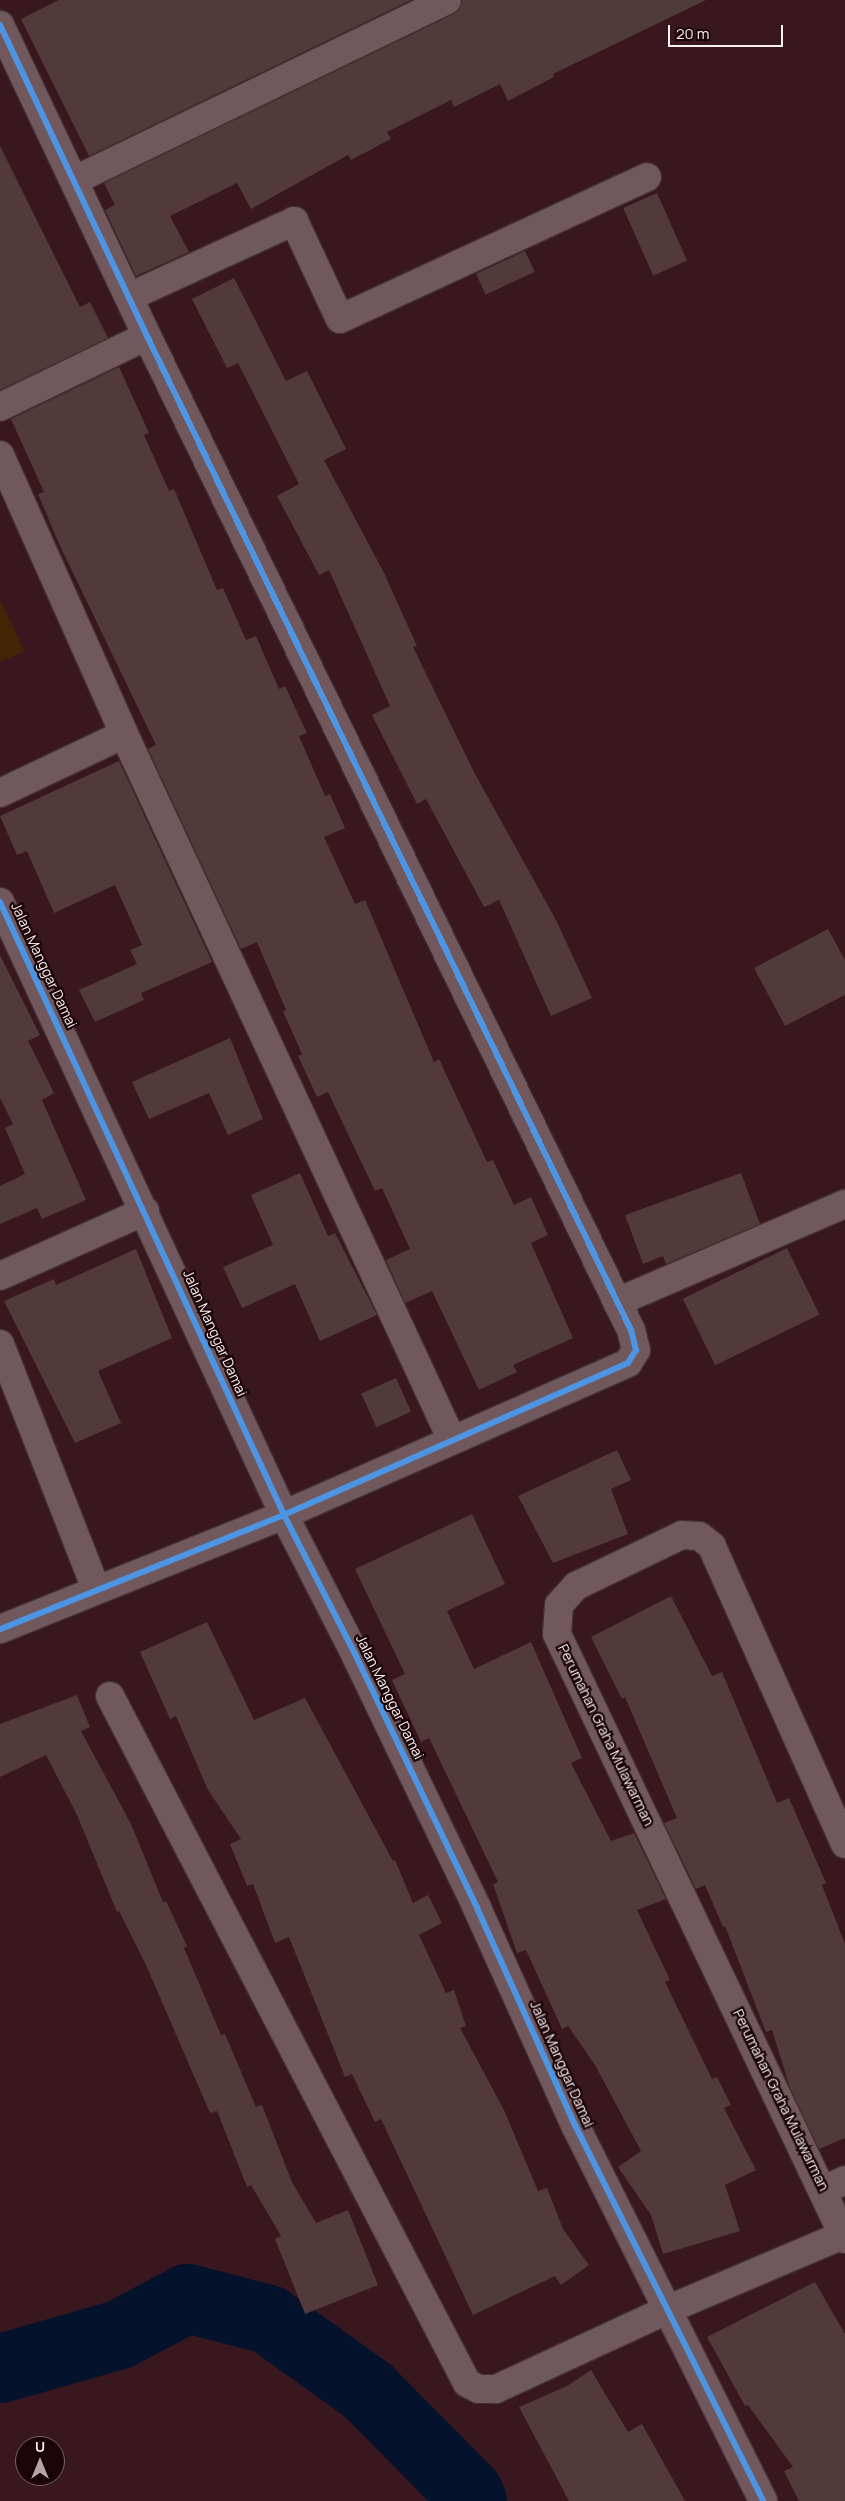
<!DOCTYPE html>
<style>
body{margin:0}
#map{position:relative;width:845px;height:2501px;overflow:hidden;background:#38171f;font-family:Manrope,sans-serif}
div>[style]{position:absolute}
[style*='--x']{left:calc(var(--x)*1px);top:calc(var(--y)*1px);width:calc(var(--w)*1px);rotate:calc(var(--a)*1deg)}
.green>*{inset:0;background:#402604}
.river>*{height:69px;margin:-34.5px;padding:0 34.5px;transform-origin:34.5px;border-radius:34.5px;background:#05122c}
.building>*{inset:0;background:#523a3b;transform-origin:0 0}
.roads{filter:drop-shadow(1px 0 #443034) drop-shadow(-1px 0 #443034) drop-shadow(0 1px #443034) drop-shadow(0 -1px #443034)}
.minor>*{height:28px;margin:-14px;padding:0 14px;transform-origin:14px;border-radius:14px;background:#71585c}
.cycleway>*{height:6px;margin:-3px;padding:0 3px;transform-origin:3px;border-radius:3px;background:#4d94e3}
span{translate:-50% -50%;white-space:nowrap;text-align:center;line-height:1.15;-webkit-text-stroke:4.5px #1c0508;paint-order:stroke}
.street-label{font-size:14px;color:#f9f1f2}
.north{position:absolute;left:15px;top:2436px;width:50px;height:50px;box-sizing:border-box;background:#1c0508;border:1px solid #746366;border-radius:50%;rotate:0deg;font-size:14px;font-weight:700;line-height:20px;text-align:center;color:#f9f1f2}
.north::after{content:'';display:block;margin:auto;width:18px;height:22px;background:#b5a5a8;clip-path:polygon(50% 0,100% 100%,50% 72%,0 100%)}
.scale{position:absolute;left:668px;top:25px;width:115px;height:22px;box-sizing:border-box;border:2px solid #f9f1f2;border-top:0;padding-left:6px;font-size:15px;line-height:18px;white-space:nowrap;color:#f9f1f2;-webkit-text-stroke:4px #1c0508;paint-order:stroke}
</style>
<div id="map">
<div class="green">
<div style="clip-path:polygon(0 599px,24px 651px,0 662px)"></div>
</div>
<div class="river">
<div style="--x:0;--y:2368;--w:124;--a:-15.9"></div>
<div style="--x:119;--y:2334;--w:77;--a:-27.9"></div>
<div style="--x:187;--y:2298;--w:84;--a:14.5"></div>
<div style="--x:268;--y:2319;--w:122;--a:35.6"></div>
<div style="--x:367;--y:2390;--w:144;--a:45.3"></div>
<div style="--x:468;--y:2492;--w:10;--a:66"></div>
</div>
<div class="building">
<div style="clip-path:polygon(59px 0,411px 0,89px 156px,21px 19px)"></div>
<div style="clip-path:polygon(462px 0,706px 0,553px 74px,554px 77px,508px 101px,500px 84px,454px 107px,451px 100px,387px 132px,391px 139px,351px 160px,348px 155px,251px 209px,237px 183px,170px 216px,189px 252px,136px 276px,105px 210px,115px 205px,104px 183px,454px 14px)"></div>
<div style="clip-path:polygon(0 146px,80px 307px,90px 302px,108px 338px,0 390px)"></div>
<div style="left:657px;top:193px;width:74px;height:37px;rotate:66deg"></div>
<div style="left:525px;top:251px;width:23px;height:54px;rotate:65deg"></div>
<div style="clip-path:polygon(234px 278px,286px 381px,307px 371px,346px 449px,324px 460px,384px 573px,417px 646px,413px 647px,475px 774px,556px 920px,592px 998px,551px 1016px,499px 900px,484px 907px,426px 799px,417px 804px,372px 715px,390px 706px,329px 570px,319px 575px,277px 496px,299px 484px,238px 363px,227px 368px,192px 299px)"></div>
<div style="clip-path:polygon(119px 367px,149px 433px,144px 435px,169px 491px,174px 489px,217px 590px,223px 588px,246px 640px,256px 636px,279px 689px,285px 686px,307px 733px,299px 736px,325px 796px,330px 794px,345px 828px,324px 837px,355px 904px,365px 900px,434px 1062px,439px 1059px,487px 1162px,493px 1160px,514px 1205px,531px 1197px,548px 1235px,531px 1243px,573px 1338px,513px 1365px,517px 1372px,479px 1390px,432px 1291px,405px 1303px,386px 1260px,410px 1249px,382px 1188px,375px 1191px,328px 1092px,317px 1097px,298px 1056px,302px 1054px,283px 1011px,286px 1010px,257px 942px,241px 949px,148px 749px,156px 745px,60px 546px,38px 494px,44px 492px,11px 419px)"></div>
<div style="clip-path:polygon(119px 761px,212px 962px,141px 993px,144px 1000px,95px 1022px,79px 990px,137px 964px,130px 950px,142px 945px,115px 885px,54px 913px,27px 851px,17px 855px,0 816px)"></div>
<div style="clip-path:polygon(828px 929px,845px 960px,845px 995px,785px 1026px,754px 968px)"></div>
<div style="clip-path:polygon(0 955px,40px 1035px,28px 1041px,54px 1093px,42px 1100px,86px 1200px,42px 1219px,37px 1208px,0 1224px,0 1186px,25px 1174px,5px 1128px,13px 1124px,0 1098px)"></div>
<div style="clip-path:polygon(230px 1038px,263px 1119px,228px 1135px,209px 1093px,149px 1119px,132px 1082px)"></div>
<div style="clip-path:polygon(300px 1173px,328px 1236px,335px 1233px,377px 1315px,320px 1341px,295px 1284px,242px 1308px,223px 1267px,273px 1245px,251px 1195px)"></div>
<div style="clip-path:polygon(741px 1173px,760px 1224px,666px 1264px,663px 1256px,643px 1264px,625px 1215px)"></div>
<div style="left:787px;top:1248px;width:74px;height:116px;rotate:64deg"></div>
<div style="clip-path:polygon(136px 1249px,172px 1338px,98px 1371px,121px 1423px,75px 1443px,4px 1301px,54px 1279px,56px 1285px)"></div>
<div style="left:396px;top:1378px;width:37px;height:38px;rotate:66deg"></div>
<div style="clip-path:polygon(617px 1450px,631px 1480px,611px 1489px,628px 1534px,553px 1563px,518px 1496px)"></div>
<div style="clip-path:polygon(472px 1514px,505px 1584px,447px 1611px,474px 1669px,531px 1642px,582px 1758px,571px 1763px,611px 1841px,634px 1833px,666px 1899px,637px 1910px,670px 1980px,665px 1982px,712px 2079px,717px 2077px,731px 2105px,724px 2108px,756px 2170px,725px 2185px,740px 2231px,663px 2254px,651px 2215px,618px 2167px,641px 2151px,595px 2065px,568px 2026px,562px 2029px,526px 1950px,517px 1953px,493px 1884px,498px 1882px,429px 1738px,421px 1742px,392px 1680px,405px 1674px,355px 1569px)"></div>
<div style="clip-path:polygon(671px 1596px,712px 1676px,722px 1672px,777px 1803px,789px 1798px,826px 1883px,822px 1885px,845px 1944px,845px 2138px,819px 2149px,790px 2088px,772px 2030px,766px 2032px,725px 1926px,723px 1927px,705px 1885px,696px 1889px,664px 1823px,677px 1818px,625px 1697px,622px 1699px,591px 1637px)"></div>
<div style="clip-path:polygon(207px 1622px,254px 1720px,305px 1698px,393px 1861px,395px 1860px,413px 1903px,428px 1895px,442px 1923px,419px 1935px,446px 1993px,454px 1990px,466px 2026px,460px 2028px,504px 2110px,538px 2191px,547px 2188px,563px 2229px,589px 2265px,561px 2285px,555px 2276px,473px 2315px,381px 2119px,375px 2122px,352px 2074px,345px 2077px,289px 1937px,275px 1943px,253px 1884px,247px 1886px,230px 1844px,241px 1839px,208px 1790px,176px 1716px,170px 1719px,140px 1652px)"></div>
<div style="clip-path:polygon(77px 1695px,90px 1727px,81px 1731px,131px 1824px,163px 1902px,166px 1901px,187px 1946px,184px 1948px,221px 2035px,225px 2034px,256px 2107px,262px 2105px,292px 2182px,316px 2223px,348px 2210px,378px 2285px,305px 2314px,275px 2239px,281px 2236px,251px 2185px,247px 2187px,217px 2111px,210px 2113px,146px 1965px,119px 1911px,117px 1912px,77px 1815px,46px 1755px,0 1777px,0 1724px)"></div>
<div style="clip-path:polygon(815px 2282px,845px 2334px,845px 2501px,799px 2501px,784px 2471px,793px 2467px,748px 2405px,745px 2406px,707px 2337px)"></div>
<div style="clip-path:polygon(591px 2370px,628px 2432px,642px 2424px,685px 2501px,569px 2501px,519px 2407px,567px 2386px)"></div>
</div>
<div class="roads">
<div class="minor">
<div style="--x:0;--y:25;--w:344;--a:64.7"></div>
<div style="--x:147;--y:336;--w:1106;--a:64.04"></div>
<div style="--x:631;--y:1330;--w:21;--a:76"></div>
<div style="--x:636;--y:1350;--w:15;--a:122"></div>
<div style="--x:628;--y:1363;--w:376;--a:156.2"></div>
<div style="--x:284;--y:1515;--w:306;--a:158.1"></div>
<div style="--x:75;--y:180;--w:413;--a:-25.8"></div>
<div style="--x:129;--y:297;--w:182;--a:-24.7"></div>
<div style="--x:294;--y:221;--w:108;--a:64.9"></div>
<div style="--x:340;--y:319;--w:338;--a:-24.8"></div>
<div style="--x:0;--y:407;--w:163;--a:-25.8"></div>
<div style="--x:0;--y:455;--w:305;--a:66"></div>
<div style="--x:124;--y:734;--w:778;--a:65.08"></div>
<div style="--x:0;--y:793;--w:137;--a:-25.4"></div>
<div style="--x:0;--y:902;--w:676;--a:65.14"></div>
<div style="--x:284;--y:1515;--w:154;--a:62.9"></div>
<div style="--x:354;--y:1652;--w:284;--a:64.3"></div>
<div style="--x:477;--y:1908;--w:238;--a:65.7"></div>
<div style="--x:575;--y:2125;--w:420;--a:63.4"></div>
<div style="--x:0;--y:1276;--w:159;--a:-24.1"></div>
<div style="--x:617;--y:1302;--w:248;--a:-23.3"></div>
<div style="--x:0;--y:1344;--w:263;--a:68.6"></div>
<div style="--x:110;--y:1696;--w:774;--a:62.54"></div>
<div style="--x:467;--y:2383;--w:13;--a:27"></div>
<div style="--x:479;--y:2389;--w:17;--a:0"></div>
<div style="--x:496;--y:2389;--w:188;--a:-24.8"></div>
<div style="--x:667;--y:2310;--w:191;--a:-23.1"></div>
<div style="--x:845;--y:1844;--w:326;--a:-114.1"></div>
<div style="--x:712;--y:1546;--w:16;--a:-142"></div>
<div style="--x:699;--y:1536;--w:17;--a:-177"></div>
<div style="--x:682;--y:1535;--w:118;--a:154.3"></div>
<div style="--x:576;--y:1586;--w:25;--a:132"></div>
<div style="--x:559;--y:1605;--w:29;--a:94"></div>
<div style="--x:557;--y:1634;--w:670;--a:64.54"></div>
<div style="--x:824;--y:2190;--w:23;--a:-25"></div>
</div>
</div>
<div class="cycleway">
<div style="--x:0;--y:25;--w:344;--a:64.7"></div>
<div style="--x:147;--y:336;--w:1106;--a:64.04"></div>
<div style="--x:631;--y:1330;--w:21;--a:76"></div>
<div style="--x:636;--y:1350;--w:15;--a:122"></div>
<div style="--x:628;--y:1363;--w:376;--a:156.2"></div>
<div style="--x:284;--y:1515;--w:306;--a:158.1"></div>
<div style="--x:0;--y:902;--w:676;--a:65.14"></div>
<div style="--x:284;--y:1515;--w:154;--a:62.9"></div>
<div style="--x:354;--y:1652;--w:284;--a:64.3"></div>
<div style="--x:477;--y:1908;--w:238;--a:65.7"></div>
<div style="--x:575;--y:2125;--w:420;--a:63.4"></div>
</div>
<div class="street-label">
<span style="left:44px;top:965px;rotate:65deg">Jalan Manggar Damai</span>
<span style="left:215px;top:1333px;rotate:66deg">Jalan Manggar Damai</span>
<span style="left:390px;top:1697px;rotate:64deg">Jalan Manggar Damai</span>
<span style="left:606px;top:1735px;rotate:64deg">Perumahan Graha Mulawarman</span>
<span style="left:562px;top:2064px;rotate:66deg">Jalan Manggar Damai</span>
<span style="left:781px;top:2100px;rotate:64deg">Perumahan Graha Mulawarman</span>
</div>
<div class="north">U</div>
<div class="scale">20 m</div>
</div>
